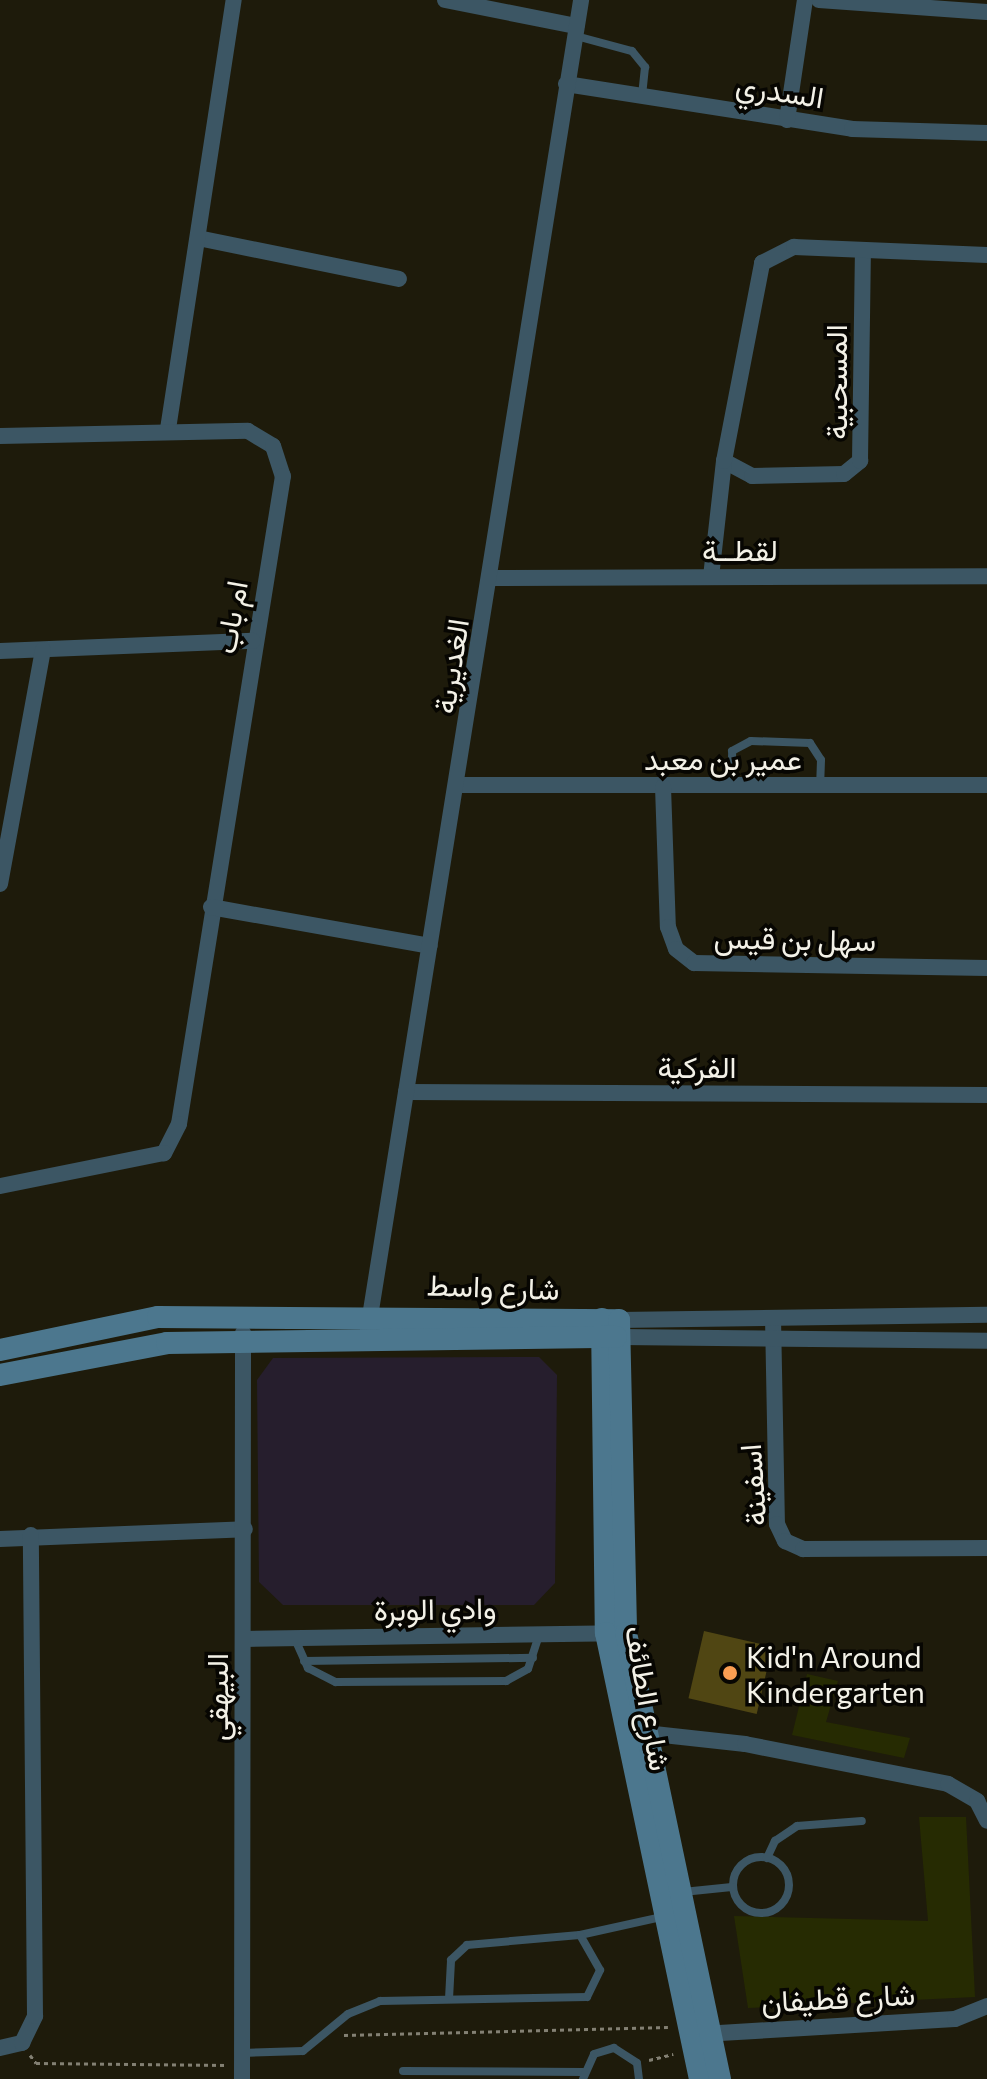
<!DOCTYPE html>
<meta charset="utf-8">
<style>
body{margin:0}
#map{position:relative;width:987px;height:2079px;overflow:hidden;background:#1e1b0b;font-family:Commissioner,Vazirmatn,sans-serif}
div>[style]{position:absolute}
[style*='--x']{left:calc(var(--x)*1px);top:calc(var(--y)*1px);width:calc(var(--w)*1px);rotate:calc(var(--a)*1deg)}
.education>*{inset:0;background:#261e2d}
.green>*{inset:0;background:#262b02}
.building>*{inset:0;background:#504613;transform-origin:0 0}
.path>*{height:3px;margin-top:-1.5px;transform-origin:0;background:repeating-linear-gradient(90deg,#838073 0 4px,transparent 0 8px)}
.lane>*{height:8px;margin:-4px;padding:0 4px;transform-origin:4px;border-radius:4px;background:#3c5664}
.lane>.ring{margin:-4px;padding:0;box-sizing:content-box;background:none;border:8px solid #3c5664;border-radius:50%}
.street>*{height:16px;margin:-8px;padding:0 8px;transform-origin:8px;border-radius:8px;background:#3c5664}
.secondary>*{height:22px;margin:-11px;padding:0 11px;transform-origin:11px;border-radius:11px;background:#4c778e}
.dots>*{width:22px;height:22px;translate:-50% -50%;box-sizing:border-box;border:4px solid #070602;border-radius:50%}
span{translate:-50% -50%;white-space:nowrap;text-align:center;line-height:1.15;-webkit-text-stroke:7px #070602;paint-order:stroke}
.street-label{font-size:30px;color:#f3f1e7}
.poi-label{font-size:30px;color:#f3f1e7}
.left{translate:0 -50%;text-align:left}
</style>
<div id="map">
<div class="education">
<div style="clip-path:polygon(539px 1357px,557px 1375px,555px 1583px,534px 1605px,283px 1605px,259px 1582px,257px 1380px,273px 1358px)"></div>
</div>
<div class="green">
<div style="clip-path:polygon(807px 1674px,838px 1681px,826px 1722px,910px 1738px,904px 1758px,792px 1735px)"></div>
<div style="clip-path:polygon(919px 1817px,966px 1817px,975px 1997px,748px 2008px,734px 1916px,928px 1921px)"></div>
</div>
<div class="building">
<div style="left:704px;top:1631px;width:70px;height:69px;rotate:13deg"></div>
</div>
<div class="path">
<div style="--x:344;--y:2035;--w:324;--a:-1.4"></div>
<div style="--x:30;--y:2055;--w:10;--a:53"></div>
<div style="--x:36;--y:2063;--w:191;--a:0.6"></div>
<div style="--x:649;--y:2060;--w:25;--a:-14"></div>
</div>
<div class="lane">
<div style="--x:576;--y:36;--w:58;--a:15"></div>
<div style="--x:632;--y:51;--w:21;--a:51"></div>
<div style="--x:645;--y:67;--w:29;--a:96"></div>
<div style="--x:731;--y:786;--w:35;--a:-88"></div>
<div style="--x:732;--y:751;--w:21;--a:-28"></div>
<div style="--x:751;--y:741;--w:59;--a:1.9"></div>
<div style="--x:810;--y:743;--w:20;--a:57"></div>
<div style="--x:821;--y:760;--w:25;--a:92"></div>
<div style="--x:295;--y:1639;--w:32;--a:66"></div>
<div style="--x:308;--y:1668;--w:31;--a:27"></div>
<div style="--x:336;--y:1682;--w:170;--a:-0.3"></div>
<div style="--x:506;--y:1681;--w:25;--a:-29"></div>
<div style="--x:528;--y:1669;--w:36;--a:-72"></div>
<div style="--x:304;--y:1661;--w:229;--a:-0.8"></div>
<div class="ring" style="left:733px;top:1857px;width:48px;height:48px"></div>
<div style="--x:767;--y:1858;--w:19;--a:-65"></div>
<div style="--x:775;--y:1841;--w:27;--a:-34"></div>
<div style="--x:797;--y:1826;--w:65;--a:-4.4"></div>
<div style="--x:683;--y:1892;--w:49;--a:-5.8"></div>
<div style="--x:449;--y:1999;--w:39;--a:-87"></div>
<div style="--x:451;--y:1960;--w:22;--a:-43"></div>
<div style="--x:467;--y:1945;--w:113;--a:-5.1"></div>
<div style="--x:580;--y:1935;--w:84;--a:-12.4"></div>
<div style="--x:242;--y:2053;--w:61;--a:-1.9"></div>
<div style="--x:303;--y:2051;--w:58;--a:-39.4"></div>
<div style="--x:348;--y:2014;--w:35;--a:-22"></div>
<div style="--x:380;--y:2001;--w:207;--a:-1.1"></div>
<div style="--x:587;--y:1997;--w:30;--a:-64"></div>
<div style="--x:600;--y:1970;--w:40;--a:-119.7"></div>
<div style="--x:403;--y:2071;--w:180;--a:0.3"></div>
<div style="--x:583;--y:2079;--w:27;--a:-66"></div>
<div style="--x:594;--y:2054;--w:21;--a:-17"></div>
<div style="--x:614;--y:2048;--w:27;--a:33"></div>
<div style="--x:637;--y:2063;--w:16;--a:83"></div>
</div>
<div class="street">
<div style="--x:445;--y:0;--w:134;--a:11.2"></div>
<div style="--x:819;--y:0;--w:168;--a:4.1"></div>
<div style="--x:566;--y:84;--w:290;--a:8.9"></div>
<div style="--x:852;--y:129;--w:135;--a:1.7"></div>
<div style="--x:787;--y:120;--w:121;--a:-81.5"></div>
<div style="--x:198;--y:238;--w:205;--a:11.5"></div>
<div style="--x:168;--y:429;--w:434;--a:-81.3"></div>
<div style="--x:0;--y:436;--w:248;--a:-1.2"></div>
<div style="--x:248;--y:431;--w:29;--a:31"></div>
<div style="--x:273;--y:446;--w:32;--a:72"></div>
<div style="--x:283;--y:476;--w:656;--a:99.12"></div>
<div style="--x:179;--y:1124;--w:33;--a:117"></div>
<div style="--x:164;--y:1153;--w:167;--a:168.6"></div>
<div style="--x:724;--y:461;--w:32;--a:28"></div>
<div style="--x:752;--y:476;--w:92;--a:-1.2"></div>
<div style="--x:844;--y:474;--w:21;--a:-39"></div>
<div style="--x:860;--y:461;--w:208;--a:-89.2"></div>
<div style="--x:711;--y:577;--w:117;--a:-83.6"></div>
<div style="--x:724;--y:461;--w:202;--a:-79.1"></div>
<div style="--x:762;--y:263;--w:36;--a:-27"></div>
<div style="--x:794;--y:247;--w:193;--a:2.4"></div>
<div style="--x:493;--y:578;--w:494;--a:-0.2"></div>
<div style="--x:0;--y:651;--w:253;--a:-2.3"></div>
<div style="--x:459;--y:785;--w:528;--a:0"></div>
<div style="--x:663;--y:787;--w:140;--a:88"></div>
<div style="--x:668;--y:927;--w:23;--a:70"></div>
<div style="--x:676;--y:949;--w:23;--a:38"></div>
<div style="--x:694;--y:963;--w:293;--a:1"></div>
<div style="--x:0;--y:884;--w:238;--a:-79.6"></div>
<div style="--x:211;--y:907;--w:222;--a:10.1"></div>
<div style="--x:406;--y:1092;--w:581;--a:0.3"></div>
<div style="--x:773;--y:1318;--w:206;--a:88.9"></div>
<div style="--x:777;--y:1524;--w:19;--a:65"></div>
<div style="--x:785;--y:1541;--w:20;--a:24"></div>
<div style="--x:803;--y:1549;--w:184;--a:-0.3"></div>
<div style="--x:619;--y:1320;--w:368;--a:-0.8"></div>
<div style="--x:368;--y:1329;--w:1346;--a:-80.89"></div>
<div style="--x:620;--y:1337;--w:367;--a:0.6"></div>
<div style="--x:0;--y:1539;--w:245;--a:-2.3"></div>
<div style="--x:244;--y:1639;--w:372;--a:-0.9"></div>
<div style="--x:636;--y:1732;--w:110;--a:6.3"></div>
<div style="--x:745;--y:1744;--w:207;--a:11.1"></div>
<div style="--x:948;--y:1784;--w:34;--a:30"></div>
<div style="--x:977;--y:1801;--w:22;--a:63"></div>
<div style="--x:703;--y:2034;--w:252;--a:-3.4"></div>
<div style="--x:955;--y:2019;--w:35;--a:-22"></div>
<div style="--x:0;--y:2048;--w:23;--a:-13"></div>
<div style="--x:22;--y:2043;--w:30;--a:-64"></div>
<div style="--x:35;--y:2016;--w:481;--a:-90.5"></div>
<div style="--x:242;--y:2079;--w:746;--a:-89.92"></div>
</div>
<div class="secondary">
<div style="--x:602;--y:1319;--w:314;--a:89.3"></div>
<div style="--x:606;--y:1633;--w:456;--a:78.1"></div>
<div style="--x:0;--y:1350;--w:161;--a:-11.8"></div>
<div style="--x:158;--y:1317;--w:461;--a:0.4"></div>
<div style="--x:619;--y:1320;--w:313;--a:88.7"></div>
<div style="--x:626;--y:1633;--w:456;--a:78.1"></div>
<div style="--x:0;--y:1375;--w:170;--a:-10.8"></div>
<div style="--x:167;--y:1343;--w:449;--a:-0.8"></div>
</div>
<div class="dots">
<div style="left:730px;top:1673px;background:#fb9e52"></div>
</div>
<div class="street-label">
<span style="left:780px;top:90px;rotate:9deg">السدري</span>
<span style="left:835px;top:382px;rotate:-90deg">المسحبية</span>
<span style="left:740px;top:549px">لقطــة</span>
<span style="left:230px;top:617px;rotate:-80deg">ام باب</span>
<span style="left:450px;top:666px;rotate:-81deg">الغديرية</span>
<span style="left:723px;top:758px">عمير بن معبد</span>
<span style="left:795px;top:938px;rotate:1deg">سهل بن قيس</span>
<span style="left:697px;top:1066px">الفركية</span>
<span style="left:493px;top:1286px;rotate:2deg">شارع واسط</span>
<span style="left:752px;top:1485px;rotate:-94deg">اسفينة</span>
<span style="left:435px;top:1608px;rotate:-1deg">وادي الوبرة</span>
<span style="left:216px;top:1697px;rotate:-90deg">البيهقي</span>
<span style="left:649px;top:1698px;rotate:80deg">شارع الطائف</span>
<span style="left:838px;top:1997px;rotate:-3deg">شارع قطيفان</span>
</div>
<div class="poi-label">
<span class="left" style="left:746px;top:1673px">Kid'n Around<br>Kindergarten</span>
</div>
</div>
